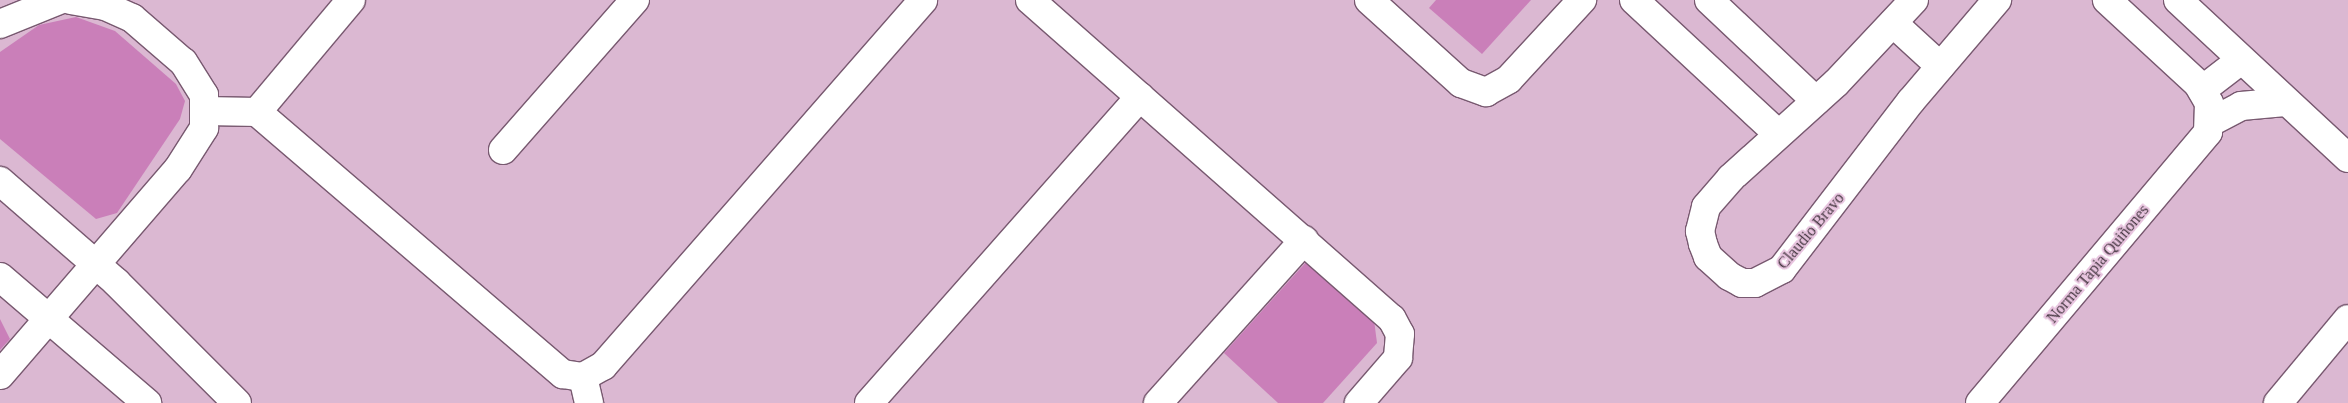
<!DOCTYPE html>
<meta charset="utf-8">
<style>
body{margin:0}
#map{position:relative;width:2348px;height:403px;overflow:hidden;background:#dbb8d2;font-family:Georgia,serif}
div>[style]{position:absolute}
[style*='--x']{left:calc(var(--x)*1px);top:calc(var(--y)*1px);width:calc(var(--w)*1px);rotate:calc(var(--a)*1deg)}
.green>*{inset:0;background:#ca7fb9}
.roads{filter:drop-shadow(1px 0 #785970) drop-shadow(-1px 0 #785970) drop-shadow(0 1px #785970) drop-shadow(0 -1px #785970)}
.street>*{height:28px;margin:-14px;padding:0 14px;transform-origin:14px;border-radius:14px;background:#fff}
span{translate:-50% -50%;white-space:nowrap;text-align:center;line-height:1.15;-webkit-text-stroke:4px #e8c4df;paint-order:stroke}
.street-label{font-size:16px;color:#443640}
</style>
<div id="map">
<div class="green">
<div style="clip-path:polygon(1436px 0,1531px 0,1482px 54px,1429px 8px)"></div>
<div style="clip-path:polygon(76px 17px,115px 31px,176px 84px,185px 101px,180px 119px,117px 213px,96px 219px,0 139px,0 52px,39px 25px)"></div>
<div style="clip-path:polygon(1308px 260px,1374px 320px,1377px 343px,1323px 403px,1278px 403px,1224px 353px)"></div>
<div style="clip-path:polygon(0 319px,10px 339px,0 350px)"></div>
</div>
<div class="roads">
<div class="street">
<div style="--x:1030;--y:0;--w:482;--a:41.4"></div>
<div style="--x:1392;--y:319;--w:17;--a:62"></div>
<div style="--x:1400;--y:334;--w:24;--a:95"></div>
<div style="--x:1398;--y:358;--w:60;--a:130.9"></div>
<div style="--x:1369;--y:0;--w:124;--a:42.1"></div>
<div style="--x:1461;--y:83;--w:27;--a:20"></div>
<div style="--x:1486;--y:92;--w:26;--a:-29"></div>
<div style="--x:1509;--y:79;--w:108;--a:-47.3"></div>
<div style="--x:1634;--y:0;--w:197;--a:42.9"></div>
<div style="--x:1709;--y:0;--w:147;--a:43.3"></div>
<div style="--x:1914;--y:0;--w:114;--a:133.2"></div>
<div style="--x:1836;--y:83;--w:142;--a:137.9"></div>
<div style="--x:1731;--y:178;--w:38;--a:131"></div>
<div style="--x:1706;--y:207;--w:25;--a:104"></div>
<div style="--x:1700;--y:231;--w:13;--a:77"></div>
<div style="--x:1703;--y:244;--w:14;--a:69"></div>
<div style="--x:1708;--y:257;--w:28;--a:42"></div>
<div style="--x:1729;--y:276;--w:15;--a:28"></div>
<div style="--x:1742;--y:283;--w:13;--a:0"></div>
<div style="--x:1755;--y:283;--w:30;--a:-27"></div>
<div style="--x:1782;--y:269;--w:212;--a:-52.5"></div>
<div style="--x:1911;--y:101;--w:133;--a:-49.6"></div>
<div style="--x:2178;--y:0;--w:232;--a:42.9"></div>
<div style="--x:1893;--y:23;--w:64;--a:42.5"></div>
<div style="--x:0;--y:24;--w:64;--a:-22.1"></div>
<div style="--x:2202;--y:90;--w:49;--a:-37.6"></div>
<div style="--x:206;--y:111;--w:51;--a:1.1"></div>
<div style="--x:257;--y:112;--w:403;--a:40.6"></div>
<div style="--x:563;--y:374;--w:20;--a:9"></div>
<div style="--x:583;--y:377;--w:23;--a:-29"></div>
<div style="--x:603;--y:366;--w:486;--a:-48.8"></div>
<div style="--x:257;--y:112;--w:146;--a:-50"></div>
<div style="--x:2211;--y:122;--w:34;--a:-28"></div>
<div style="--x:2241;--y:106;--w:44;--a:-5.2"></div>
<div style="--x:503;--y:150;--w:200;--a:-48.7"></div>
<div style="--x:0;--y:181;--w:154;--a:41"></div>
<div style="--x:116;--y:282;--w:171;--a:45"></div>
<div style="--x:0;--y:277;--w:194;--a:40.6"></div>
<div style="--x:0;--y:375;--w:272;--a:-49.2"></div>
<div style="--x:178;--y:169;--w:49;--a:-57.6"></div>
<div style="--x:204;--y:128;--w:33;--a:-90"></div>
<div style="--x:204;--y:95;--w:39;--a:-122"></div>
<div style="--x:183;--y:62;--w:67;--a:-139.2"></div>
<div style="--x:132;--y:18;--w:30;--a:-156"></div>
<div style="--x:105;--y:6;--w:35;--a:-170"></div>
<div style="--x:583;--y:377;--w:27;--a:77"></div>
<div style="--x:869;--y:403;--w:409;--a:-48.5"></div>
<div style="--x:1158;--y:403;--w:219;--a:-48.1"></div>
<div style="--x:1980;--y:403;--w:354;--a:-49.9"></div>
<div style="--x:2208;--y:132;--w:29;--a:-88"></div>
<div style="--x:2209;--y:103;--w:22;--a:-120"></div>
<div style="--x:2198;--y:84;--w:124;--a:-137.3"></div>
<div style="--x:2278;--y:403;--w:109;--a:-50.2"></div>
</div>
</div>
<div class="street-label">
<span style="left:1811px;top:231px;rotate:-50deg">Claudio Bravo</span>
<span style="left:2098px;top:264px;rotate:-50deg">Norma Tapia Quiñones</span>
</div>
</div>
